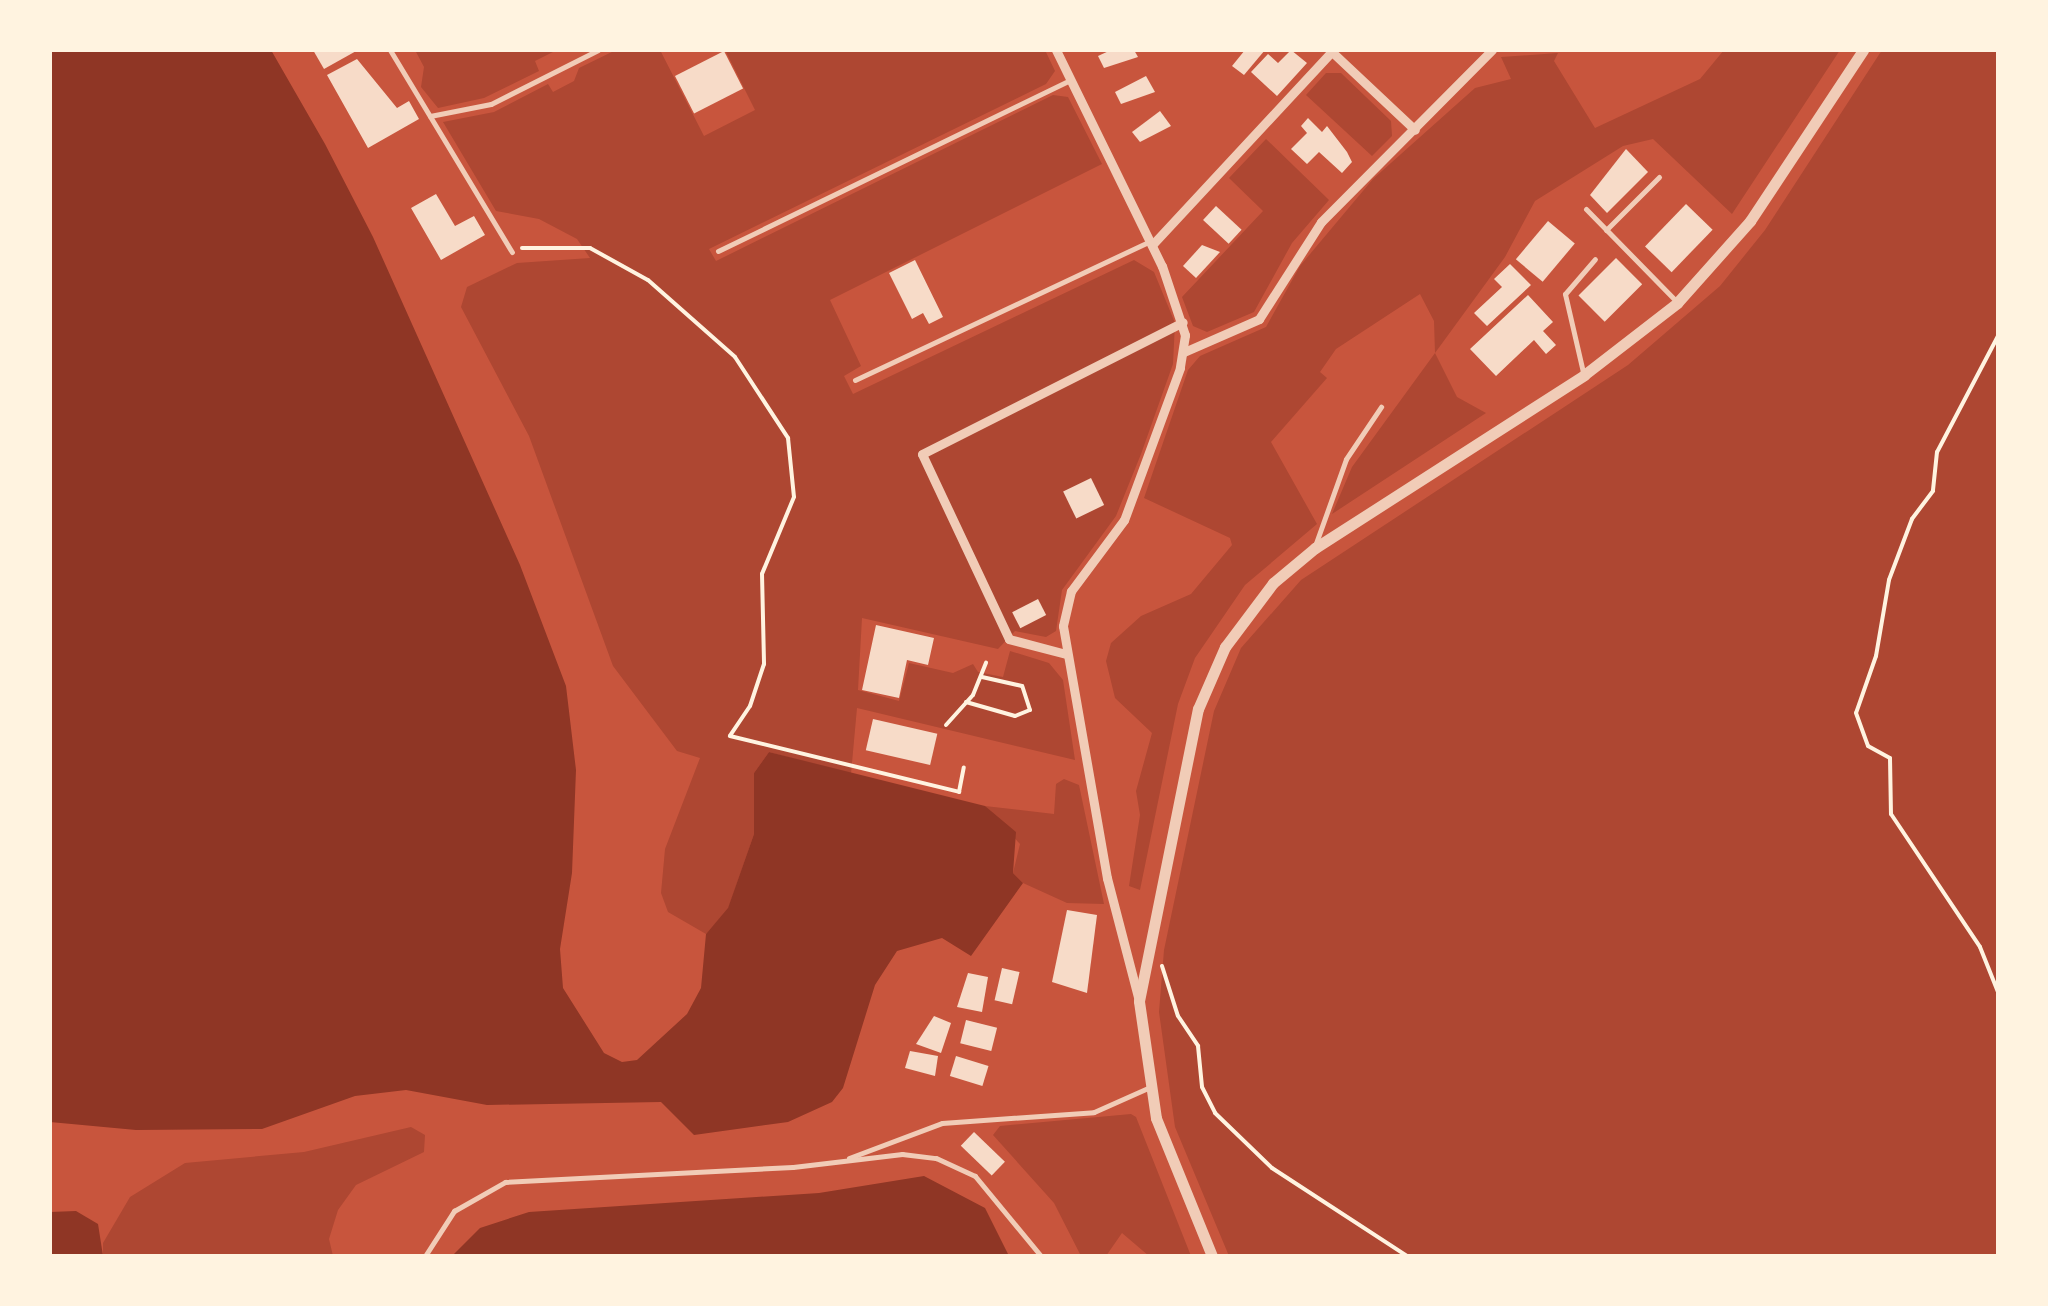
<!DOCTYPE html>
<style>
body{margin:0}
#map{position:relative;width:2048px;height:1306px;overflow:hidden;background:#c8553d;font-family:Ubuntu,sans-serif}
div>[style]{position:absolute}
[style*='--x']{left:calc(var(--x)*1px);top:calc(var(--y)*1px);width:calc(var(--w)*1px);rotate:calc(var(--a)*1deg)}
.green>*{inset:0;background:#ae4732}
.water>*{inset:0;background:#8f3625}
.building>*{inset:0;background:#f7dbc8;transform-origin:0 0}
.path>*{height:4px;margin:-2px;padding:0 2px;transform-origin:2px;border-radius:2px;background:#fff3e0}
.service>*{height:5px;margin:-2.5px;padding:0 2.5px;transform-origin:2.5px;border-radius:2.5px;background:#f1ccb7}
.minor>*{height:9px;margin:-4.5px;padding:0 4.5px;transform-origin:4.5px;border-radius:4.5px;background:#f1ccb7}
.tertiary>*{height:11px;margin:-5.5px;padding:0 5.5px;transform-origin:5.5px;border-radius:5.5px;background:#f1ccb7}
span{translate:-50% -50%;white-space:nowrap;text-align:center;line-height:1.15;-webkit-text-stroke:8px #fff3e0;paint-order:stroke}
.frame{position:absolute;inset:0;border:52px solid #fff3e0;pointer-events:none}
</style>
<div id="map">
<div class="green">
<div style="clip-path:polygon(415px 50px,557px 50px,535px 61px,539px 71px,484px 98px,438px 108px,421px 87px,424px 67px)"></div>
<div style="clip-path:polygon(616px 50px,660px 50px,704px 136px,755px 110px,725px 50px,1045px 50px,1055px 71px,1046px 84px,709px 249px,716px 261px,1053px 95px,1068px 97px,1102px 164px,830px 300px,861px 366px,844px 376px,853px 394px,1134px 260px,1154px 272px,1175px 323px,1173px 364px,1141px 454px,1116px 516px,1062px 590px,1056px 631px,1046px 637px,1015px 631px,998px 649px,862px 618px,858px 690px,899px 701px,909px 663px,953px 673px,973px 664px,978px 672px,1003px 677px,1010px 651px,1049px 663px,1063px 680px,1075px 760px,857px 708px,851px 774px,769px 752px,754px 773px,754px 834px,728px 909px,706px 934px,668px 912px,661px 893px,665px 849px,700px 758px,677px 751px,613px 666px,529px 436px,461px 307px,467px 287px,517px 263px,590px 258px,577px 239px,539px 219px,496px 211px,443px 122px,494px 112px,548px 84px,553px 92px,574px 81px,579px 68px)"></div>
<div style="clip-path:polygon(1724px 50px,1840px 50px,1732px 214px,1653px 139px,1623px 146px,1535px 201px,1505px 257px,1435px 353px,1457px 397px,1486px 413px,1332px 514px,1352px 467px,1435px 353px,1434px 321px,1420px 294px,1336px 349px,1320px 372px,1327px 378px,1271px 442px,1317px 524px,1245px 585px,1195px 658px,1178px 704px,1140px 890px,1129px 886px,1140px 815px,1136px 791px,1152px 733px,1115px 698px,1106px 661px,1111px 643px,1141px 616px,1191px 594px,1232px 545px,1230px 538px,1144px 498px,1188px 370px,1200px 356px,1266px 327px,1300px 266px,1373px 179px,1475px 88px,1511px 79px,1501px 57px,1558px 53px,1554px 61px,1595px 128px,1700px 79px)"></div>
<div style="clip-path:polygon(1882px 50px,1998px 50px,1998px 1256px,1229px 1256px,1175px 1127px,1159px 1012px,1164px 950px,1214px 711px,1241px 648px,1301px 580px,1628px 365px,1720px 286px,1765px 230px)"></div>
<div style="clip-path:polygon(1326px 73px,1341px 73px,1391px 121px,1392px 136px,1372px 156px,1306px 95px)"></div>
<div style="clip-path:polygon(1266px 139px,1329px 200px,1292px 243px,1254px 312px,1207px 332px,1193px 326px,1182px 297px,1263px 211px,1229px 178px)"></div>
<div style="clip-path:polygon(1064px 779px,1079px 785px,1104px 904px,1067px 903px,1023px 883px,1013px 873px,1020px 844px,985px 806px,1054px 814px,1056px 784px)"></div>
<div style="clip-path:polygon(1131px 1114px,1136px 1117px,1191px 1256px,1149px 1256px,1122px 1233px,1106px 1256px,1081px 1256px,1054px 1203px,993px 1135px,1000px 1126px)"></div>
<div style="clip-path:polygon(411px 1127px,425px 1135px,424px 1152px,356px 1185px,338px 1210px,329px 1239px,333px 1256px,103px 1256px,103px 1243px,130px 1197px,185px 1163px,304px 1152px)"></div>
</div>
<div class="water">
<div style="clip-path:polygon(50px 50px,271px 50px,325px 144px,373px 237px,520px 565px,566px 686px,576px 770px,572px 873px,560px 949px,563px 988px,604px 1053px,622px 1062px,637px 1060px,687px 1014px,701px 988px,706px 934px,728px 908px,754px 834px,754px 773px,769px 752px,985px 806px,1016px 832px,1013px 873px,1023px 883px,971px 956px,942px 938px,897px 951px,875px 985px,843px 1088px,832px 1102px,788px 1122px,694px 1135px,661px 1102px,487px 1105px,406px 1090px,355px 1096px,262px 1129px,136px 1130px,50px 1122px)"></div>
<div style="clip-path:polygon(924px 1176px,985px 1208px,1009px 1256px,452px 1256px,480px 1228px,529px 1212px,819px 1193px)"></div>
<div style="clip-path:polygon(76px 1211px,98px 1224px,103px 1256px,50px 1256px,50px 1212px)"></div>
</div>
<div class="building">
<div style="clip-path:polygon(313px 50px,358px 50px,324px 69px)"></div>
<div style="clip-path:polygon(1111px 50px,1134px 50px,1138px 57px,1104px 68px,1098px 56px)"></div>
<div style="clip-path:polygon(1245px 50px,1265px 50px,1244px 75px,1232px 66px)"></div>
<div style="clip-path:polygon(1291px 50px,1307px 63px,1277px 96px,1251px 72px,1268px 54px,1278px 63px)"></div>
<div style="left:724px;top:51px;width:42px;height:55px;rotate:63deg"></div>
<div style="clip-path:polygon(357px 59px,397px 108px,409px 101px,419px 119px,368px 148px,327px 75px)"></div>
<div style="clip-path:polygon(1146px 76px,1155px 92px,1121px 104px,1115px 92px)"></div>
<div style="clip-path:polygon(1160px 111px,1171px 126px,1140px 142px,1132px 132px)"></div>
<div style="clip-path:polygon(1308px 118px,1322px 132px,1327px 126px,1347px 152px,1352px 162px,1342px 173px,1319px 152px,1307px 164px,1291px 149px,1307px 133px,1301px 126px)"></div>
<div style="clip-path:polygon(1626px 149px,1648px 172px,1607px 213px,1590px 195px)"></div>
<div style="clip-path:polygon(436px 194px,455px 226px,474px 216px,485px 235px,441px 260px,411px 208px)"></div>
<div style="left:1686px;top:204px;width:37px;height:59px;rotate:44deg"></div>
<div style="left:1216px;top:206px;width:35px;height:19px;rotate:43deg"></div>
<div style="left:1548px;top:221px;width:35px;height:50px;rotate:40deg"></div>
<div style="clip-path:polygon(1202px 245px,1220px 252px,1196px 278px,1183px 266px)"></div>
<div style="left:1616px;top:258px;width:37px;height:53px;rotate:45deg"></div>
<div style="clip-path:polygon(915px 260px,943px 317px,929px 324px,923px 313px,912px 319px,889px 273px)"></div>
<div style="clip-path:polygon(1510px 264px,1531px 285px,1487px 326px,1474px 313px,1502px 287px,1494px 279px)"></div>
<div style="clip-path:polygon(1528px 295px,1553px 322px,1543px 331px,1556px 345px,1546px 354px,1534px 340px,1496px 376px,1470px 349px)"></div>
<div style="left:1091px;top:478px;width:30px;height:31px;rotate:64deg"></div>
<div style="left:1038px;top:599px;width:18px;height:29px;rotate:63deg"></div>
<div style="clip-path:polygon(876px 625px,934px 638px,928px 665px,907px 660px,899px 698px,862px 690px)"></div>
<div style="left:873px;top:719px;width:66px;height:32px;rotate:13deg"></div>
<div style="clip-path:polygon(1067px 910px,1097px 915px,1087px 993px,1052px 982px)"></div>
<div style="left:1002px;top:968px;width:18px;height:33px;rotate:13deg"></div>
<div style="clip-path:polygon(968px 973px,988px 977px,982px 1012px,957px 1007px)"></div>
<div style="clip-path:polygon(934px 1016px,951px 1023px,941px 1053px,916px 1044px)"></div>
<div style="left:966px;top:1020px;width:32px;height:24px;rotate:14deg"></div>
<div style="clip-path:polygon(910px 1051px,938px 1056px,935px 1076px,905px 1068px)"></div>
<div style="left:956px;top:1056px;width:34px;height:21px;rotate:17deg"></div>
<div style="left:974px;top:1132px;width:43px;height:19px;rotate:44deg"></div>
</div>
<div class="path">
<div style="--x:522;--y:248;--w:68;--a:0"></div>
<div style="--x:590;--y:248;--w:66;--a:28.9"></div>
<div style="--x:648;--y:280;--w:116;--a:41.5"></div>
<div style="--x:735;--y:357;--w:97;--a:56.8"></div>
<div style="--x:788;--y:438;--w:59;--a:84.2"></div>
<div style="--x:794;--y:497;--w:83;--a:112.6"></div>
<div style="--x:762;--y:574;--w:90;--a:88.7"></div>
<div style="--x:764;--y:664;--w:44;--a:108.4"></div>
<div style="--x:750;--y:706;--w:36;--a:124"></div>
<div style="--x:730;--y:736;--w:236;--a:13.7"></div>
<div style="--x:959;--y:792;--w:25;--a:-79"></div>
<div style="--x:1998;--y:336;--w:131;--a:117.7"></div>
<div style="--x:1937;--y:452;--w:39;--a:96"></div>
<div style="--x:1933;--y:491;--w:35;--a:127"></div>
<div style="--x:1912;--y:519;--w:65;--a:110.7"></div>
<div style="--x:1889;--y:580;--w:77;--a:99.7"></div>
<div style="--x:1876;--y:656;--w:60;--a:109.3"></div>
<div style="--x:1856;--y:713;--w:35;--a:70"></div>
<div style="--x:1868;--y:746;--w:25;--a:29"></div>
<div style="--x:1890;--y:758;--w:56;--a:89"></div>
<div style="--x:1891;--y:814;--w:160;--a:56.2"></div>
<div style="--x:1980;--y:947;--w:48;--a:68.2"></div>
<div style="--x:966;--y:702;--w:51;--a:15.9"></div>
<div style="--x:1015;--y:716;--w:16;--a:-22"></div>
<div style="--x:1030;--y:710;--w:25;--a:-108"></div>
<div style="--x:1022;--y:686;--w:41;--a:-167.3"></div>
<div style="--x:946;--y:725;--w:40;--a:-48"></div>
<div style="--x:973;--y:695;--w:35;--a:-68"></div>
<div style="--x:1162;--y:966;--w:52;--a:72.3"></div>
<div style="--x:1178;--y:1016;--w:36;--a:56"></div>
<div style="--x:1198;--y:1046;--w:41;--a:84.4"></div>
<div style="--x:1202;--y:1087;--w:29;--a:63"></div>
<div style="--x:1215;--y:1113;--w:79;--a:44"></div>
<div style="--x:1272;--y:1168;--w:161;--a:33.1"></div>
</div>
<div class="service">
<div style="--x:390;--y:50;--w:236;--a:58.9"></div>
<div style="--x:430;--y:116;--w:62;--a:-11.1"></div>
<div style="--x:491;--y:104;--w:120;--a:-26.8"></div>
<div style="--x:1586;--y:209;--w:127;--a:45.6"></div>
<div style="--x:1606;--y:230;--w:75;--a:-45"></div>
<div style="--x:718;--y:251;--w:391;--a:-25.9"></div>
<div style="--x:1583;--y:372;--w:80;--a:-103"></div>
<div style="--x:1565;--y:294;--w:46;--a:-49.4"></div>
<div style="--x:855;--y:380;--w:326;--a:-25.2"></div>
<div style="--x:1316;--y:543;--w:89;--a:-70.3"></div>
<div style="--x:1346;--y:459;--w:63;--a:-56.1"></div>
<div style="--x:849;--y:1158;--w:99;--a:-20.6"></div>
<div style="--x:942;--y:1123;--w:152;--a:-4.1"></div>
<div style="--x:1094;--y:1112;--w:59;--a:-24"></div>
<div style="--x:425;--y:1256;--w:54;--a:-57.2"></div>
<div style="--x:454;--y:1211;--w:59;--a:-29.6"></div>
<div style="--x:505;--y:1182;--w:288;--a:-3"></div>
<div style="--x:793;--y:1167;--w:110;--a:-6.8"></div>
<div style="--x:902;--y:1154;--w:34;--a:7"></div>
<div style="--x:936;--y:1158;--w:43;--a:24.8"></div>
<div style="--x:975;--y:1176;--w:104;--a:50.5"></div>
</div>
<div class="minor">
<div style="--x:1056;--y:50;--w:241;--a:63.9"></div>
<div style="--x:1162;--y:266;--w:73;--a:71.6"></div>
<div style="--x:1185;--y:335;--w:33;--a:99"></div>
<div style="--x:1180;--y:368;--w:162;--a:110.2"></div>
<div style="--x:1124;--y:520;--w:89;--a:126.7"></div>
<div style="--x:1071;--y:591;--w:36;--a:103"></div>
<div style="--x:1063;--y:626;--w:256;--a:80.1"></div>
<div style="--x:1107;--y:878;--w:127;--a:75.4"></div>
<div style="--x:1331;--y:51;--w:115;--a:43.2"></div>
<div style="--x:1152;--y:245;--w:266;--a:-47.1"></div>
<div style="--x:1184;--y:352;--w:82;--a:-23.7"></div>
<div style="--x:1259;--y:319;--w:115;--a:-57.4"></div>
<div style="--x:1321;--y:222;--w:243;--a:-45.2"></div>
<div style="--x:1066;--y:654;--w:59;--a:-165.3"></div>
<div style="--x:1009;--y:639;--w:204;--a:-115.2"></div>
<div style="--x:922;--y:454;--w:292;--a:-26.8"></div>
</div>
<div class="tertiary">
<div style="--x:1212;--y:1256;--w:149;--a:-112.1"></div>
<div style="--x:1156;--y:1118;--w:118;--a:-98.3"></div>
<div style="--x:1139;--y:1001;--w:298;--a:-78.6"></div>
<div style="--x:1198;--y:709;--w:68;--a:-66.5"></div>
<div style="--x:1225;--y:647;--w:80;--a:-53.1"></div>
<div style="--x:1273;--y:583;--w:55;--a:-39.8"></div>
<div style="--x:1315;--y:548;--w:320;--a:-32.7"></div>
<div style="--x:1584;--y:375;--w:118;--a:-37.7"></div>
<div style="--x:1677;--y:303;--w:110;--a:-48.3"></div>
<div style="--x:1750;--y:221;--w:205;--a:-56.5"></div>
</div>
<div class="frame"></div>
</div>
